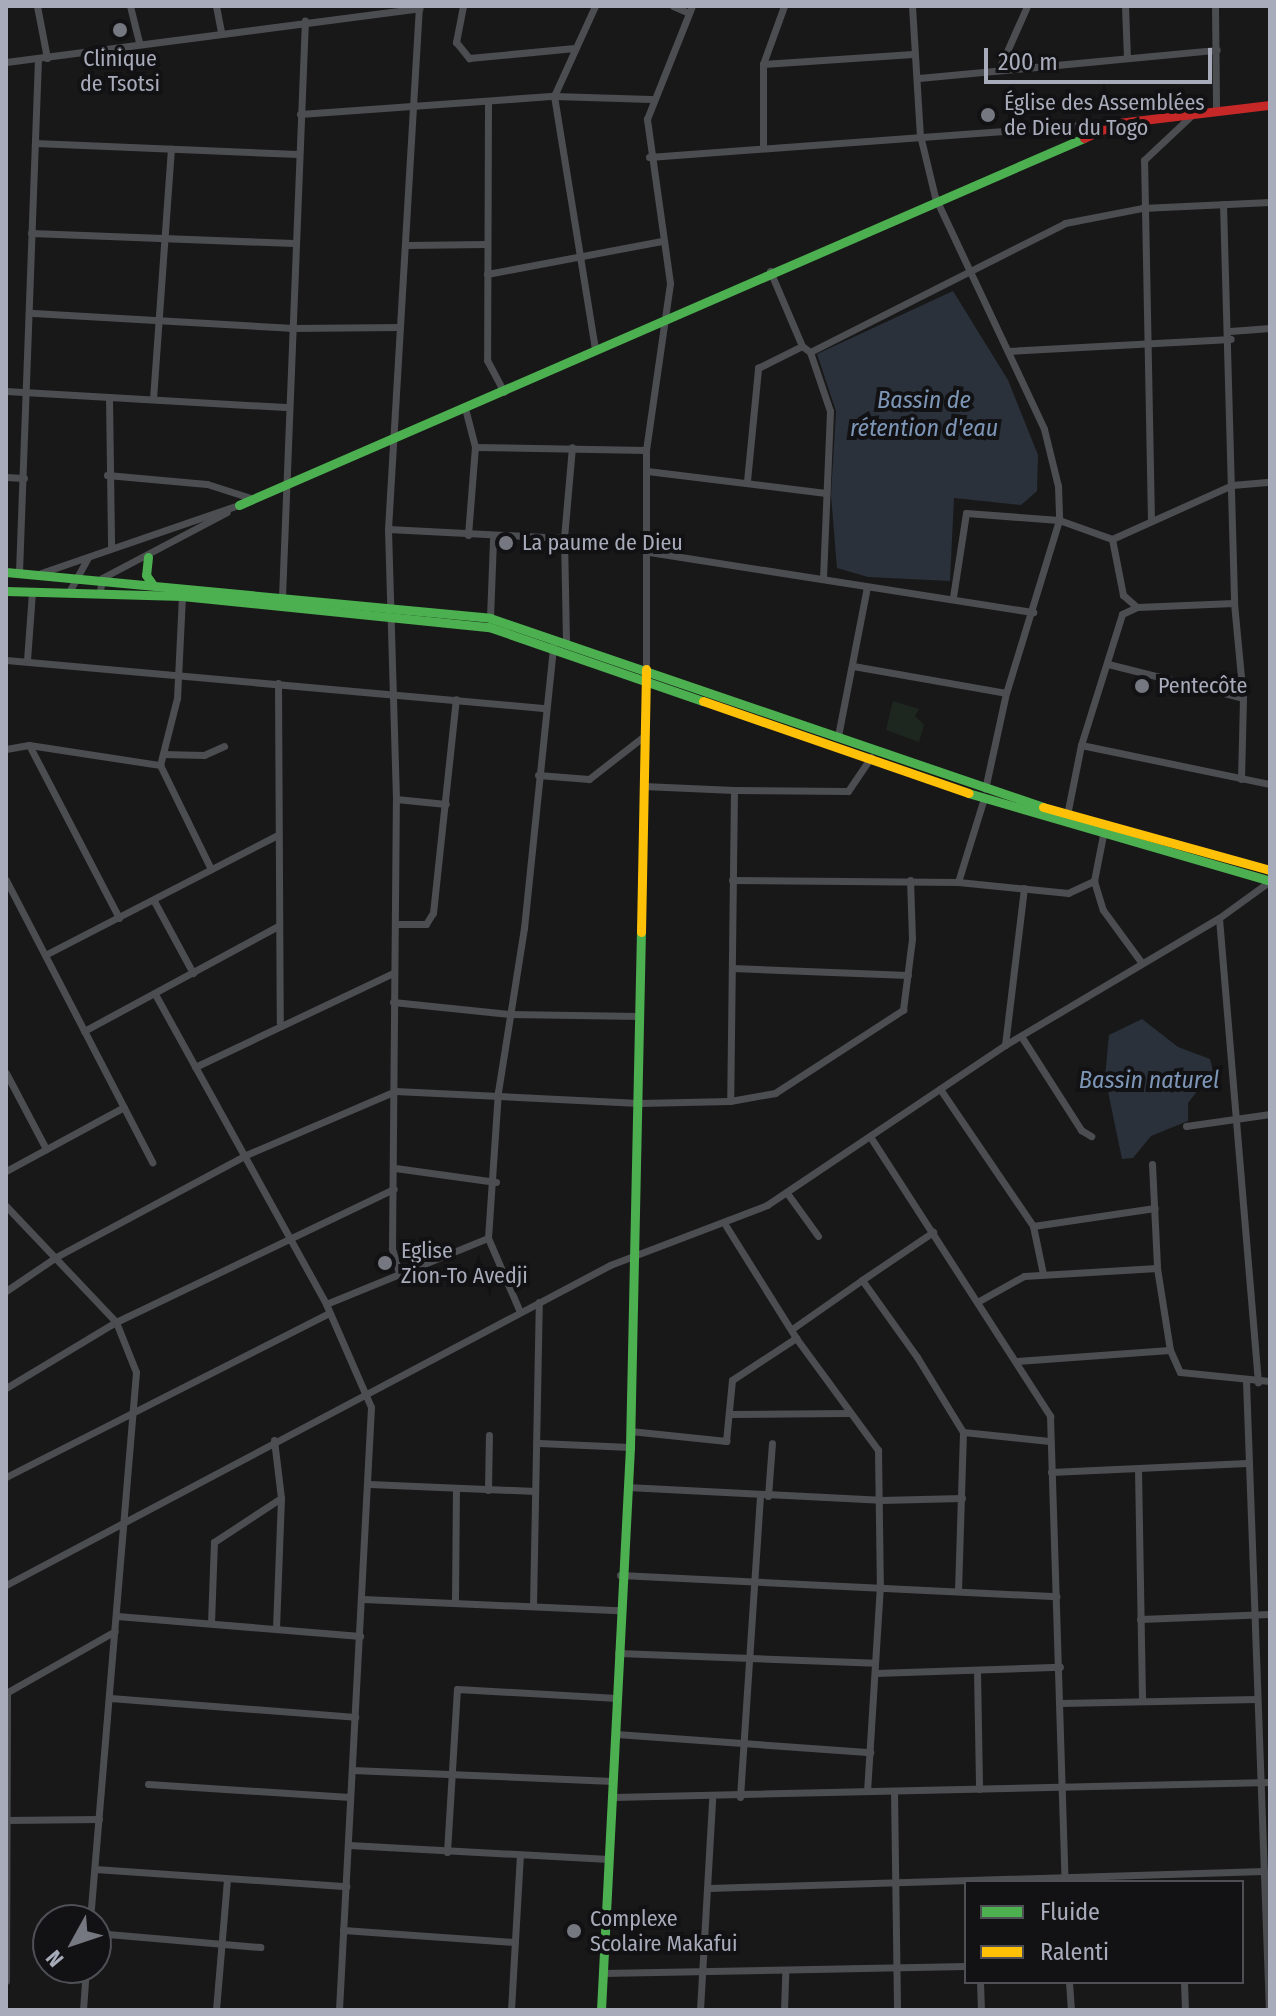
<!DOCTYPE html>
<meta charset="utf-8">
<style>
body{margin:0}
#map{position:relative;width:1276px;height:2016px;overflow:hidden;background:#181818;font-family:"Fira Sans Condensed",sans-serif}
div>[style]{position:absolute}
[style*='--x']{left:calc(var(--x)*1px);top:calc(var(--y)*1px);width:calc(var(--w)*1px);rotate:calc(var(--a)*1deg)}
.green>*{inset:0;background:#1e2620}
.water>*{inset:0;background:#2a313b}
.street>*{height:7px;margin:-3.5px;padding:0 3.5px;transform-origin:3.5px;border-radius:3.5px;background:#4c4d51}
.fast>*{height:9px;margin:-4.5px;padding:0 4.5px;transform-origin:4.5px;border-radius:4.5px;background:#4caf50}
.slow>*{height:9px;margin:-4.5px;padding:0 4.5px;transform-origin:4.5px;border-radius:4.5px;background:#ffc107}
.jam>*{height:9px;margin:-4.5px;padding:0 4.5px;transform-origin:4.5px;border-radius:4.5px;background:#c62828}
.dots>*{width:22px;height:22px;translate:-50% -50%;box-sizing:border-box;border:4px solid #121214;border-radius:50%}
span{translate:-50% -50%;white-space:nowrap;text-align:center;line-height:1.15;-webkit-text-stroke:8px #121214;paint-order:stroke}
.poi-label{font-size:22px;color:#a8acba}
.left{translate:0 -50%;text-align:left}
.water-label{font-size:24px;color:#7d96b7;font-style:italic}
.frame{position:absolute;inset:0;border:8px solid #a8acba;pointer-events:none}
.legend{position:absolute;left:964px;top:1880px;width:280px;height:104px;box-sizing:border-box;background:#121214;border:2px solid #4e5056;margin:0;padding:10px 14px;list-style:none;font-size:24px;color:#a8acba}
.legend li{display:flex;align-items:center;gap:16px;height:40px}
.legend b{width:40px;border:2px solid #4e5056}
.north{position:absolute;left:32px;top:1904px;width:80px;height:80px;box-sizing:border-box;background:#121214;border:2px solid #4e5056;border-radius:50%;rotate:230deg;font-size:22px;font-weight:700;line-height:32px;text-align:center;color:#a8acba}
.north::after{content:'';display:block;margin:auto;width:28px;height:36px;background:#767881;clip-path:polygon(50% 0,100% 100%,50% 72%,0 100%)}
.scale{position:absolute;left:984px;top:48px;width:228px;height:36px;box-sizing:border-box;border:4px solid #a8acba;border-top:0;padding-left:10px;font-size:24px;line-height:28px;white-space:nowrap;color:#a8acba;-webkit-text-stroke:6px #121214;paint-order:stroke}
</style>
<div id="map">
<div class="green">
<div style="clip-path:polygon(893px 701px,919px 709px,915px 716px,924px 725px,919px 742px,886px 730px)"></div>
</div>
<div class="water">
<div style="clip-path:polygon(953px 291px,1008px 380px,1038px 455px,1037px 491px,1021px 505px,954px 498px,950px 581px,868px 577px,837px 568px,831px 495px,836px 411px,817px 354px)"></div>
<div style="clip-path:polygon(1142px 1019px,1178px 1047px,1210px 1059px,1213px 1071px,1188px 1103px,1188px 1121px,1151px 1136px,1133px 1158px,1122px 1159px,1105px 1077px,1109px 1035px)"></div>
</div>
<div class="street">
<div style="--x:37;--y:6;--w:53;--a:79.1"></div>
<div style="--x:130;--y:6;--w:38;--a:76"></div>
<div style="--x:216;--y:6;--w:26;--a:79"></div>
<div style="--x:463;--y:6;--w:37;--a:101"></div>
<div style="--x:456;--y:42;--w:21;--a:51"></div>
<div style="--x:469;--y:58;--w:106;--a:-5.4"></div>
<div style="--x:673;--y:6;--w:17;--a:24"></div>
<div style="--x:912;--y:6;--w:129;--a:86.5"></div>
<div style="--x:920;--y:135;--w:64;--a:76.4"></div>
<div style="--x:935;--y:197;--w:256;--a:64.8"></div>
<div style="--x:1044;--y:429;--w:59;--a:76.2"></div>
<div style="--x:1058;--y:486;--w:34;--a:88"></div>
<div style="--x:1059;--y:520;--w:181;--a:107"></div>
<div style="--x:1006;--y:693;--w:98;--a:102.3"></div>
<div style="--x:1125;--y:6;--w:52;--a:87.8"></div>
<div style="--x:1215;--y:6;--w:103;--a:89.4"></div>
<div style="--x:6;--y:62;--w:417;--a:-7.4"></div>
<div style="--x:763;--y:64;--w:150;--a:-3.8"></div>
<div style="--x:1000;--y:67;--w:67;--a:-66.1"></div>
<div style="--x:919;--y:78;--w:299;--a:-5.4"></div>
<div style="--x:488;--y:104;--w:256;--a:90.2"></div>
<div style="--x:487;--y:360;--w:36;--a:62"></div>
<div style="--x:300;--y:114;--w:255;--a:-4.1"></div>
<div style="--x:554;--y:96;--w:97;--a:1.8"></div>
<div style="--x:35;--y:143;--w:263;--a:2.4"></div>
<div style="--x:763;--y:147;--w:83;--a:-90"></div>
<div style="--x:763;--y:64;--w:62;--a:-70.1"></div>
<div style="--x:649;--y:157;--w:464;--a:-4.2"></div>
<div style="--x:1223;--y:204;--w:399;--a:88.4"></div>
<div style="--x:1234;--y:603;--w:95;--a:84.6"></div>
<div style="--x:1243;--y:698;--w:81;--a:91.4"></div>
<div style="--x:31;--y:233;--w:263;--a:2.2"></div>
<div style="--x:406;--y:245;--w:80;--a:-0.7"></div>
<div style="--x:770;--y:271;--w:82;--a:66.9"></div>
<div style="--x:802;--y:346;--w:10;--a:37"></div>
<div style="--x:810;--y:352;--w:62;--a:71.3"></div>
<div style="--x:830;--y:411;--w:166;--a:92.4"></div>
<div style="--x:487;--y:274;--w:178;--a:-10.7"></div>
<div style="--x:33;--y:313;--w:257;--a:3.3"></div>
<div style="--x:290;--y:328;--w:110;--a:-0.5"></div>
<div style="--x:1230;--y:331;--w:40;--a:-4.3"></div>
<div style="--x:595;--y:349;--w:256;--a:-99.2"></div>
<div style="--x:554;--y:96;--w:99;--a:-65.5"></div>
<div style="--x:1008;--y:351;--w:223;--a:-3.1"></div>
<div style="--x:810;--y:352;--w:286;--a:-26.8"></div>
<div style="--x:1065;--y:223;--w:78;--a:-11"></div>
<div style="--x:1142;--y:208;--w:128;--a:-2.7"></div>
<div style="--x:6;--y:391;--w:280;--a:3.3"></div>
<div style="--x:109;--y:397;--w:151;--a:89.2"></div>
<div style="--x:153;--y:399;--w:251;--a:-85.9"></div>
<div style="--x:465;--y:408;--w:40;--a:75.6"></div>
<div style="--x:475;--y:447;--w:171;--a:1"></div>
<div style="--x:647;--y:471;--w:180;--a:7"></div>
<div style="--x:107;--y:475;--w:100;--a:5.1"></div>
<div style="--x:207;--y:484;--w:46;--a:17.7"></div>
<div style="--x:6;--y:477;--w:18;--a:3"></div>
<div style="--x:747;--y:481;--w:114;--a:-84.4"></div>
<div style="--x:758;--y:368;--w:49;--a:-26.6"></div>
<div style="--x:1151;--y:521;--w:361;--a:-91.1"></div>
<div style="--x:1144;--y:160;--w:69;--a:-43.2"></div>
<div style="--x:388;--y:529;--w:176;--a:2.9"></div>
<div style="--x:468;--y:535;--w:88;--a:-85.5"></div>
<div style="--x:1112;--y:539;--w:57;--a:78.9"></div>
<div style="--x:1123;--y:595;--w:18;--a:41"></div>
<div style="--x:649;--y:552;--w:389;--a:8.9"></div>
<div style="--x:19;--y:572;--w:513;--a:-87.88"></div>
<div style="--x:41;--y:573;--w:209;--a:-19"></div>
<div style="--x:70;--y:590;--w:37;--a:-61"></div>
<div style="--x:100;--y:591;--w:13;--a:-81"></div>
<div style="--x:102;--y:578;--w:141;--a:-27.8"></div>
<div style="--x:182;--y:596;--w:102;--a:92.8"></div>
<div style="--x:177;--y:698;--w:69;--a:104.2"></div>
<div style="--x:160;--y:765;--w:116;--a:63.9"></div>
<div style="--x:282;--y:597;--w:577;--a:-87.72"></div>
<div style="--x:953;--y:597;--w:85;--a:-81.2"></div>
<div style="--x:966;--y:513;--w:93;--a:4.3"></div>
<div style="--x:1059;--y:520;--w:56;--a:19.7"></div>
<div style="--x:1112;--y:539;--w:132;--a:-24.2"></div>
<div style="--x:1232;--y:485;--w:38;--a:-5"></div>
<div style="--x:490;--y:618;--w:79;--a:-87.8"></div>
<div style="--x:566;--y:641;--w:103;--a:-91.1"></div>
<div style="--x:564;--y:538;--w:91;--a:-85"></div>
<div style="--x:6;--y:660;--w:539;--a:5.11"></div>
<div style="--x:27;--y:660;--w:68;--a:-85.8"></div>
<div style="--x:1108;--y:664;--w:139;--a:14.1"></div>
<div style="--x:853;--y:666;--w:155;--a:10"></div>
<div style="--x:646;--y:669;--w:219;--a:-90"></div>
<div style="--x:646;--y:450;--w:169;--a:-81.8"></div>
<div style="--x:670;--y:283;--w:166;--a:-98"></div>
<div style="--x:647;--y:119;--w:122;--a:-68.3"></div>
<div style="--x:278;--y:683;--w:339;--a:89.7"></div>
<div style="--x:838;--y:736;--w:152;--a:-79"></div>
<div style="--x:29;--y:745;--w:195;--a:62.5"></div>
<div style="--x:1081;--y:745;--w:193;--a:11.7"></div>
<div style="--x:6;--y:749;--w:23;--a:-10"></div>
<div style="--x:29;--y:745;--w:133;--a:8.7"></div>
<div style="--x:163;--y:754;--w:41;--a:1.4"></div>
<div style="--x:204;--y:755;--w:22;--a:-24"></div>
<div style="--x:538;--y:775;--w:51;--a:4.5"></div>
<div style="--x:589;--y:779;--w:70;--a:-38"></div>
<div style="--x:643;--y:786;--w:91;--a:2.5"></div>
<div style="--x:734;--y:790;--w:311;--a:90.7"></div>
<div style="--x:734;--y:790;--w:114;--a:0.5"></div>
<div style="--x:848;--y:791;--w:41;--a:-55.9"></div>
<div style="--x:396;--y:799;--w:50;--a:5.7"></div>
<div style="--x:1067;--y:815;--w:71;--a:-78.7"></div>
<div style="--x:1081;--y:745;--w:137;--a:-72.6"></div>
<div style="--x:1122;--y:614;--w:17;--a:-25"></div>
<div style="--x:1137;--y:607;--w:97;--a:-2.4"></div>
<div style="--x:1103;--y:835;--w:47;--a:101.1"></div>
<div style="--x:1094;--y:881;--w:30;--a:73"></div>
<div style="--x:1103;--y:910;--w:64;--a:53.8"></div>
<div style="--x:6;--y:880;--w:318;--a:62.6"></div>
<div style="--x:732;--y:880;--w:226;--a:0.5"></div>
<div style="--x:958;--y:882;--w:111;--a:5.7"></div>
<div style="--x:1068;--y:893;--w:29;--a:-25"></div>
<div style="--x:958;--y:882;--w:88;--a:-72.8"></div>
<div style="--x:154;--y:901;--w:82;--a:61.6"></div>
<div style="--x:1219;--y:918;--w:466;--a:85.2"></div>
<div style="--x:396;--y:924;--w:30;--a:0"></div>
<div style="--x:426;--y:924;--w:13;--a:-58"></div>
<div style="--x:433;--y:913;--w:215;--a:-83.9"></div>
<div style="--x:45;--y:955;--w:261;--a:-27.3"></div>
<div style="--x:732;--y:968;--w:176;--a:2.3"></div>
<div style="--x:155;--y:994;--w:354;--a:61.1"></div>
<div style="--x:326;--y:1304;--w:112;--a:66.4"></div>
<div style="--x:371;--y:1407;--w:604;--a:93.04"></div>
<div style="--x:393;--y:1002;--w:117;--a:5.9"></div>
<div style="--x:509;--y:1014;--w:130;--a:0.9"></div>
<div style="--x:84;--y:1031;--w:221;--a:-28.4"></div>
<div style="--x:1021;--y:1036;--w:112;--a:57.4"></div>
<div style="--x:1081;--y:1130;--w:12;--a:31"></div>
<div style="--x:1005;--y:1045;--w:158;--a:-83.1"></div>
<div style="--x:195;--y:1067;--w:219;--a:-25.4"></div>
<div style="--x:6;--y:1073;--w:86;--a:62.2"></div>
<div style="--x:940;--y:1089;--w:166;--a:55.8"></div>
<div style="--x:1033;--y:1226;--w:49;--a:78.2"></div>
<div style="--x:1186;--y:1126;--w:85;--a:-8.1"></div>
<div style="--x:871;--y:1138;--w:331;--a:57.2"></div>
<div style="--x:1050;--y:1416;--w:466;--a:88.2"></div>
<div style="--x:1152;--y:1164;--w:104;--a:87.2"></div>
<div style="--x:1157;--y:1268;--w:83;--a:81"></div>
<div style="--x:1170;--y:1350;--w:24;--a:66"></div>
<div style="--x:1180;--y:1372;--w:90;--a:5.7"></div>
<div style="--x:395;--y:1168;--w:102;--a:7.9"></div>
<div style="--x:6;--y:1171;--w:134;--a:-28.5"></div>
<div style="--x:787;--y:1193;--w:53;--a:54.2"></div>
<div style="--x:6;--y:1206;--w:160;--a:46.5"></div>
<div style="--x:116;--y:1322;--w:54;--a:68.2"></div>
<div style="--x:136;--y:1372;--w:550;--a:94.8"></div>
<div style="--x:726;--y:1226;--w:132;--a:58"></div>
<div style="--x:796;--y:1338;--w:139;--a:53.8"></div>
<div style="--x:878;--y:1450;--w:135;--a:89.2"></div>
<div style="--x:880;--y:1585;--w:206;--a:93.6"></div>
<div style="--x:1033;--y:1226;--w:123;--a:-8.4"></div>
<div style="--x:488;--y:1238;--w:81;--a:66.6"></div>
<div style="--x:399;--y:1273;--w:26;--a:-106"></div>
<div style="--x:392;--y:1248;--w:449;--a:-89.5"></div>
<div style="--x:396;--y:799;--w:270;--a:-91.7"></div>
<div style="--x:388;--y:529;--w:524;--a:-86.61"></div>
<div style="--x:862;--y:1280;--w:86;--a:-34.1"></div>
<div style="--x:6;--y:1291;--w:60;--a:-34.2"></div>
<div style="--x:56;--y:1257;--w:216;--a:-28.2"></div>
<div style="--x:246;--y:1155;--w:162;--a:-23.2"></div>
<div style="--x:395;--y:1091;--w:244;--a:2.8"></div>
<div style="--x:639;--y:1103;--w:91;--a:-1.3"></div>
<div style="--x:730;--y:1101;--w:46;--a:-10.1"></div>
<div style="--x:775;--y:1093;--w:153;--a:-33"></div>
<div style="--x:903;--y:1010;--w:72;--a:-82.8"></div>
<div style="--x:912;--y:939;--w:59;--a:-91.9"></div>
<div style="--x:979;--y:1301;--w:51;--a:-29.1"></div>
<div style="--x:1024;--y:1276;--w:133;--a:-3.4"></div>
<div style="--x:326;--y:1304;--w:175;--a:-22.2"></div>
<div style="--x:488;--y:1238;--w:146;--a:-86.1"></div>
<div style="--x:498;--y:1092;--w:166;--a:-81"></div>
<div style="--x:524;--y:928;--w:284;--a:-84.1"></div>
<div style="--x:792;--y:1329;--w:85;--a:-35"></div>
<div style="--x:862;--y:1280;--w:95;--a:54.5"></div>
<div style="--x:917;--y:1357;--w:88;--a:58.5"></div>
<div style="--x:963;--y:1432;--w:157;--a:91.8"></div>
<div style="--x:1017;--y:1361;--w:153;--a:-4.1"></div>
<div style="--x:1246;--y:1381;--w:629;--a:87.91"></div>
<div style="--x:6;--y:1388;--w:128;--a:-31"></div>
<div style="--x:116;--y:1322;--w:308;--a:-25.6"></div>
<div style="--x:732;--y:1414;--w:116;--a:-0.5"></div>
<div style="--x:630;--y:1431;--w:97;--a:5.9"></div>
<div style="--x:726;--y:1441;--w:61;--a:-84.4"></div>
<div style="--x:732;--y:1380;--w:77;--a:-33.3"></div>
<div style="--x:963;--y:1432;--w:87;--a:5.9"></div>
<div style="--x:274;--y:1440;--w:58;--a:83.1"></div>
<div style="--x:281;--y:1498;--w:130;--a:92.2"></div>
<div style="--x:539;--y:1443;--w:91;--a:2.5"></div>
<div style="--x:1138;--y:1469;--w:232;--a:89"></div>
<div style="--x:1051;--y:1472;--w:196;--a:-2.6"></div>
<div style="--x:6;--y:1477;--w:362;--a:-26.9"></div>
<div style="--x:369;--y:1484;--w:166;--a:2.4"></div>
<div style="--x:627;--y:1487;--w:253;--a:2.9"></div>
<div style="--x:880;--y:1500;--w:82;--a:-1.4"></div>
<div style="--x:488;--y:1490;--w:55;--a:-89"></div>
<div style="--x:768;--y:1496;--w:53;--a:-85.7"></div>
<div style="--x:620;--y:1575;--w:437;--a:2.8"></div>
<div style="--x:6;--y:1585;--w:684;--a:-27.91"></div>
<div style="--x:610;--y:1265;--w:168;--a:-20.9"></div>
<div style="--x:767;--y:1205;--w:287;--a:-33.9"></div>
<div style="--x:1005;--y:1045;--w:249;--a:-30.7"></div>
<div style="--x:1219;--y:918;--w:63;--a:-36"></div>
<div style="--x:363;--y:1599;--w:256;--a:2.5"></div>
<div style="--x:455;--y:1600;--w:111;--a:-89.5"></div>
<div style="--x:533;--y:1606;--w:304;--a:-88.9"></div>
<div style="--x:117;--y:1616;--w:244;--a:4.7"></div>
<div style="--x:1140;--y:1619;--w:130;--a:-2.2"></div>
<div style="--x:211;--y:1623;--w:81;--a:-87.9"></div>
<div style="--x:214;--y:1542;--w:80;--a:-33.3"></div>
<div style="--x:618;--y:1653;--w:257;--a:2.2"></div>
<div style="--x:977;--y:1670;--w:119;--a:89"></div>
<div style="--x:875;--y:1673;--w:185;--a:-1.9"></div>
<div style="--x:6;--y:1693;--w:125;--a:-29.6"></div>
<div style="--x:110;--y:1698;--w:246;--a:4.4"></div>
<div style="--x:1061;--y:1703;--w:195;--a:-1.2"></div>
<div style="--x:616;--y:1734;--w:255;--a:4.1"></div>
<div style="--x:352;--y:1770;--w:261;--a:2.4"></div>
<div style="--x:148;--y:1784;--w:202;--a:3.7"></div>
<div style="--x:894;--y:1791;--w:219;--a:89.2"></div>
<div style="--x:613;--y:1797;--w:657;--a:-1.31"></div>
<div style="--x:740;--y:1797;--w:304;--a:-86.2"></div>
<div style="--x:6;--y:1820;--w:93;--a:-0.6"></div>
<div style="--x:349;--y:1845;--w:260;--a:3.1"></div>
<div style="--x:447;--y:1852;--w:163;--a:-86.5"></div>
<div style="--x:457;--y:1689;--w:160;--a:3.2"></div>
<div style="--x:95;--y:1869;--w:252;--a:3.9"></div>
<div style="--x:709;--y:1888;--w:555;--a:-1.75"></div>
<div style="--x:343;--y:1930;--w:172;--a:4"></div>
<div style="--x:96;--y:1933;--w:165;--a:4.9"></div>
<div style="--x:603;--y:1973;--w:363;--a:-1.1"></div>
<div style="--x:6;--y:1981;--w:288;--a:-89.8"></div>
<div style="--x:980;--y:1982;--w:28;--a:88"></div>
<div style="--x:1069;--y:1982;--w:28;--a:86"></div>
<div style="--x:1184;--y:1982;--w:28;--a:88"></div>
<div style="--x:83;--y:2010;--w:42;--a:-85.9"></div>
<div style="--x:216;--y:2010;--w:131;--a:-85.2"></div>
<div style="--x:511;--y:2010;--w:154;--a:-86.7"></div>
<div style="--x:700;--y:2010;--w:211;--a:-86.7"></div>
<div style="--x:784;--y:2010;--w:37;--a:-88"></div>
</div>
<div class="fast">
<div style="--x:239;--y:505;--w:921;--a:-23.48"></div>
<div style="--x:148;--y:557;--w:18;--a:96"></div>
<div style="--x:146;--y:575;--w:12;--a:55"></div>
<div style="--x:6;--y:572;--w:486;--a:5.4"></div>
<div style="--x:490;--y:618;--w:584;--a:18.87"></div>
<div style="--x:6;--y:591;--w:176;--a:1.6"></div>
<div style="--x:182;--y:596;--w:309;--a:5.8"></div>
<div style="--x:489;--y:627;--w:226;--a:19.1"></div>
<div style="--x:968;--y:793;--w:315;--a:16.2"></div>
<div style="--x:601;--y:2010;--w:564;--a:-87.05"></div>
<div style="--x:630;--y:1447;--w:515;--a:-88.78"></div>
</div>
<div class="slow">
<div style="--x:703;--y:701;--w:281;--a:19.1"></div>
<div style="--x:1043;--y:807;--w:236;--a:15.5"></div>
<div style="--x:641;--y:932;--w:263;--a:-88.9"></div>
</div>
<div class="jam">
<div style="--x:1084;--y:138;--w:37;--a:-24"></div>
<div style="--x:1118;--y:123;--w:153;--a:-6.8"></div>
</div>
<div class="dots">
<div style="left:120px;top:30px;background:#767881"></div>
<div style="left:988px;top:115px;background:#767881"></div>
<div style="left:506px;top:543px;background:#767881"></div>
<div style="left:1142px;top:686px;background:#767881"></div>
<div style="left:385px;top:1263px;background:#767881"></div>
<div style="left:574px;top:1931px;background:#767881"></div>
</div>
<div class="poi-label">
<span style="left:120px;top:71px">Clinique<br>de Tsotsi</span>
<span class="left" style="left:1004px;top:115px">Église des Assemblées<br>de Dieu du Togo</span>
<span class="left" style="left:522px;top:543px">La paume de Dieu</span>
<span class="left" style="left:1158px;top:686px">Pentecôte</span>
<span class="left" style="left:401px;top:1263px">Eglise<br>Zion-To Avedji</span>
<span class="left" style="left:590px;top:1931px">Complexe<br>Scolaire Makafui</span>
</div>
<div class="water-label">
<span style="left:924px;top:415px">Bassin de<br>rétention d'eau</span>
<span style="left:1149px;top:1081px">Bassin naturel</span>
</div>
<div class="frame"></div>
<ul class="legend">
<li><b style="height:10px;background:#4caf50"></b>Fluide</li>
<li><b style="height:10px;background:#ffc107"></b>Ralenti</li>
</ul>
<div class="north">N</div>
<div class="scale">200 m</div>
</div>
